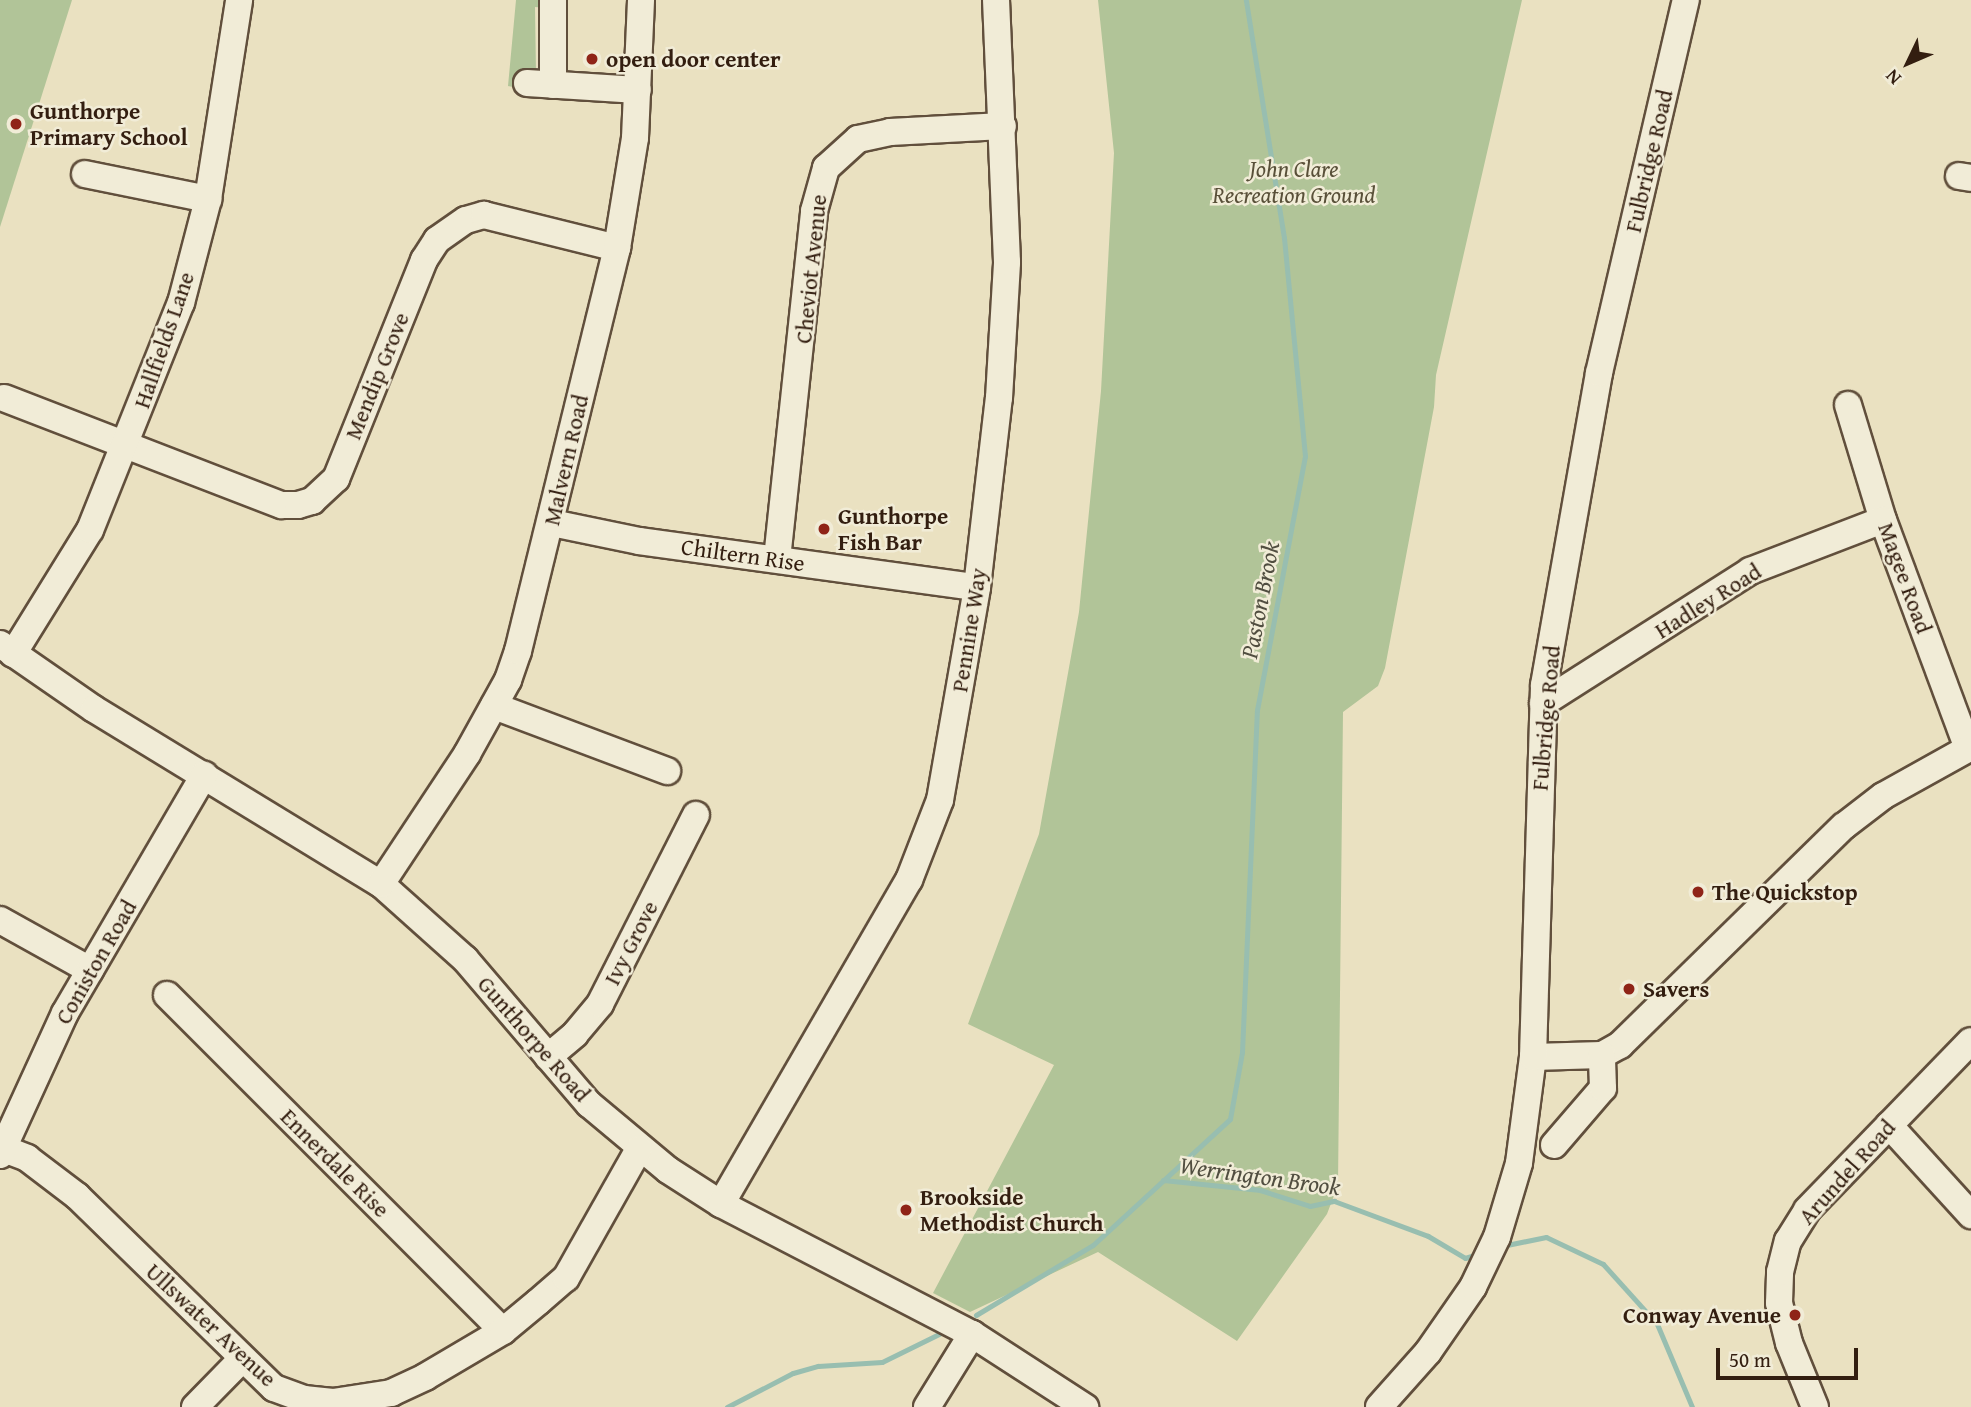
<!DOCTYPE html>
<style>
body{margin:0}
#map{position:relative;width:1971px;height:1407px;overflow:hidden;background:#eae1c1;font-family:"Gentium Book Plus",serif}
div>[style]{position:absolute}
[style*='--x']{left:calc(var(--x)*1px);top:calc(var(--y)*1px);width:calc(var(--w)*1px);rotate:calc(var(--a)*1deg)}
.green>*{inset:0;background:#b1c498}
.stream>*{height:5px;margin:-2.5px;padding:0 2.5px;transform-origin:2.5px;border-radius:2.5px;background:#98beb0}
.roads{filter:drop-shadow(2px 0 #614f3c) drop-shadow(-2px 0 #614f3c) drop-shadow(0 2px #614f3c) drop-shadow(0 -2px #614f3c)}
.minor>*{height:26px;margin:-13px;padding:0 13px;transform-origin:13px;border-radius:13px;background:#f1ecd7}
.dots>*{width:19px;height:19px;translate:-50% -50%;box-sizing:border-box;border:4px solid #f1ecd7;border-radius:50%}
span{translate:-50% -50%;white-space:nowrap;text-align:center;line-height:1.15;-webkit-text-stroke:5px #f1ecd7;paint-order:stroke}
.poi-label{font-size:23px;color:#331e10;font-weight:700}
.left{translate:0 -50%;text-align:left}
.right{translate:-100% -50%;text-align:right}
.street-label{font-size:23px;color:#331e10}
.park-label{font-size:23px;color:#595039;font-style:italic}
.water-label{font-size:24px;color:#514e40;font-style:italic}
.north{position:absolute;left:1873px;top:28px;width:70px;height:70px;-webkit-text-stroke:5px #f1ecd7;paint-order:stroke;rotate:226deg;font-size:19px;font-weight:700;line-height:28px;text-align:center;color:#331e10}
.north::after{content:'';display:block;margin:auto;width:24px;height:32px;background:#331e10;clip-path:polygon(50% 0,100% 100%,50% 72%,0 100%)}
.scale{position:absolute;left:1716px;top:1348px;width:142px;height:32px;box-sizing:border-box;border:4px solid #331e10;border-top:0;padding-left:9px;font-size:21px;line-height:24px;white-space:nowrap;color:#331e10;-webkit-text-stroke:5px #f1ecd7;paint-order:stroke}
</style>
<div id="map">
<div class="green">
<div style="clip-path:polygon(0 0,72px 0,0 227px)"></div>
<div style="clip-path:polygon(516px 0,548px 0,547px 8px,535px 7px,536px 74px,524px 89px,508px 86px)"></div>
<div style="clip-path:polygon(1098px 0,1522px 0,1436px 375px,1434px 407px,1385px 668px,1378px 686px,1343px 712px,1338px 1185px,1327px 1214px,1237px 1341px,1098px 1252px,970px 1312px,933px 1293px,1054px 1065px,968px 1024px,1039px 834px,1079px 612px,1101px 391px,1114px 153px)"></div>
</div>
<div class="stream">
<div style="--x:1163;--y:1180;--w:98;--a:5.9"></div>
<div style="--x:1260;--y:1190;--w:52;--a:17.7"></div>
<div style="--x:1310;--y:1206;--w:25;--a:-12"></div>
<div style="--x:1334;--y:1201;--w:100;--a:20.4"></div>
<div style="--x:1428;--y:1236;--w:43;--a:30.7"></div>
<div style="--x:1465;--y:1258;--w:16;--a:-18"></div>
<div style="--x:1502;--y:1246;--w:45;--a:-11.6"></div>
<div style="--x:1546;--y:1237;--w:63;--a:25.3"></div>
<div style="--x:1603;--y:1264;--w:81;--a:48"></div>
<div style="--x:1657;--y:1324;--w:90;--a:67.1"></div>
<div style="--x:976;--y:1315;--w:136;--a:-30.9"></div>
<div style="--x:1093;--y:1245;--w:186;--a:-42.6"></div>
<div style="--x:1230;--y:1119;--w:68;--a:-79.8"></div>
<div style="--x:1242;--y:1052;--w:342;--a:-87.5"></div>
<div style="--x:1257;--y:710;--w:258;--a:-79.3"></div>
<div style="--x:1305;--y:456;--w:219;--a:-95.5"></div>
<div style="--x:1284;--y:238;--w:241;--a:-99.1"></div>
<div style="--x:727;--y:1407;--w:74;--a:-27.3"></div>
<div style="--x:793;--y:1373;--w:26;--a:-16"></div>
<div style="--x:818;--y:1366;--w:64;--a:-3.6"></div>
<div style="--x:882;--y:1362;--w:64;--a:-26.2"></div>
</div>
<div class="roads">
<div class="minor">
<div style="--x:553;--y:0;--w:85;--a:90"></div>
<div style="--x:527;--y:83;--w:111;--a:3.6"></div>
<div style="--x:85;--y:174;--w:126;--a:11.5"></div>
<div style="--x:1959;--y:176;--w:12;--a:9"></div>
<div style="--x:4;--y:398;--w:298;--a:21.1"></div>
<div style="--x:282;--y:505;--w:16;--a:0"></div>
<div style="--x:298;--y:505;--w:15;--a:-16"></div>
<div style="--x:312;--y:501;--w:33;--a:-43"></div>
<div style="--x:336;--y:479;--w:236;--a:-68.1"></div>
<div style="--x:424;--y:260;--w:24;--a:-57"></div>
<div style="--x:437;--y:240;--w:35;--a:-35"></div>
<div style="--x:466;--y:220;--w:19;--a:-16"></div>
<div style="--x:484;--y:215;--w:137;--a:13.9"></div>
<div style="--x:1848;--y:405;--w:120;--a:73.1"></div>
<div style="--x:1883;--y:520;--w:243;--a:69.6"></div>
<div style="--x:552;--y:523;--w:89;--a:11.7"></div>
<div style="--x:639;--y:541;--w:341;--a:7.8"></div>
<div style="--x:777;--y:559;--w:350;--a:-83.9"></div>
<div style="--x:814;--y:211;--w:45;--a:-74.4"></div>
<div style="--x:826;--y:168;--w:43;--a:-42.2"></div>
<div style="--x:858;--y:139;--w:33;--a:-12"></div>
<div style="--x:890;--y:132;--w:113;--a:-3"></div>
<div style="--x:0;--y:644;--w:114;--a:34.7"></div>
<div style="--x:94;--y:709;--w:336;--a:31.4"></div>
<div style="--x:381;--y:884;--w:113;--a:41.8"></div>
<div style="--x:465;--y:959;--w:191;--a:49.5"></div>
<div style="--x:589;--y:1104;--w:103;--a:39.9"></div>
<div style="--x:668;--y:1170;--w:63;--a:32.7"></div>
<div style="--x:721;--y:1204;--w:283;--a:27.4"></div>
<div style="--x:972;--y:1334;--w:135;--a:32.9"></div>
<div style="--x:13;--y:654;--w:146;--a:-58.2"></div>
<div style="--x:90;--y:530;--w:245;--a:-68.2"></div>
<div style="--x:181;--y:303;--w:107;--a:-75.4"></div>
<div style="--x:208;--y:199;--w:201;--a:-81.1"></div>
<div style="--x:1543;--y:703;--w:246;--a:-32.5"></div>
<div style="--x:1750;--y:571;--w:142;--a:-21"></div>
<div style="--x:494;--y:706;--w:185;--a:20.6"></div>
<div style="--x:381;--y:884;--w:156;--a:-56.5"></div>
<div style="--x:467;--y:754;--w:85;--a:-61"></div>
<div style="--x:508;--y:680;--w:31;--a:-71"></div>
<div style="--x:518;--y:651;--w:415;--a:-76.2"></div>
<div style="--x:617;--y:248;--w:111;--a:-80.7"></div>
<div style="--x:635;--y:138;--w:138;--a:-87.5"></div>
<div style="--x:0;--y:920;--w:103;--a:29.1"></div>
<div style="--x:167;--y:995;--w:475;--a:45"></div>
<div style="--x:548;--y:1057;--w:35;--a:-40"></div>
<div style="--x:575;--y:1034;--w:39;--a:-50"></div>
<div style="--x:600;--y:1004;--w:212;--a:-63.1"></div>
<div style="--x:1533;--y:1057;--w:69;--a:-1.7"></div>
<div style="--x:1602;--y:1055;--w:21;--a:-29"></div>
<div style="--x:1620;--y:1045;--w:313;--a:-44.4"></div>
<div style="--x:1844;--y:826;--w:49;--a:-37.6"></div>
<div style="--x:1883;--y:796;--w:101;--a:-29.1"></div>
<div style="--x:1889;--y:1125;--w:122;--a:47.7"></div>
<div style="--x:1554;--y:1145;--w:75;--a:-49.3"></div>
<div style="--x:1603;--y:1088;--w:33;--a:-92"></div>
<div style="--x:4;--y:1149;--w:25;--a:21"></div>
<div style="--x:27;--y:1158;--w:63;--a:37.2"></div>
<div style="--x:77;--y:1196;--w:275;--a:44.3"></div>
<div style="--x:274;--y:1388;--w:32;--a:20"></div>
<div style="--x:304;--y:1399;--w:29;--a:6"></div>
<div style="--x:333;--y:1402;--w:59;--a:-8.8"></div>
<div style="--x:391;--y:1393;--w:38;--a:-25"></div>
<div style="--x:425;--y:1377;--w:91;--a:-30.5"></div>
<div style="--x:503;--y:1331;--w:45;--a:-39.6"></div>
<div style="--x:538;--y:1302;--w:37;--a:-41"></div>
<div style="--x:566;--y:1278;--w:148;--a:-60.5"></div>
<div style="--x:0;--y:1155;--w:156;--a:-65.4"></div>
<div style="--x:65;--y:1013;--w:276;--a:-59.7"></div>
<div style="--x:721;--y:1204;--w:375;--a:-59.9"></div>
<div style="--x:909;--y:880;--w:86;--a:-68.8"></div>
<div style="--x:940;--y:800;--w:216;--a:-80.1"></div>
<div style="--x:977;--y:587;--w:190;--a:-83.4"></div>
<div style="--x:999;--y:398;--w:136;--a:-86.6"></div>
<div style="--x:1007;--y:262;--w:262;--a:-92.4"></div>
<div style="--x:195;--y:1407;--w:67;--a:-45.6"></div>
<div style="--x:927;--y:1407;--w:86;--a:-58.3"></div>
<div style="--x:1379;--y:1407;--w:74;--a:-48.3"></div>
<div style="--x:1428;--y:1352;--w:79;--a:-55.3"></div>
<div style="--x:1473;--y:1287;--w:55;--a:-64.4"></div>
<div style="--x:1497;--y:1237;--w:77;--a:-73.4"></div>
<div style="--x:1519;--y:1163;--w:107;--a:-82.5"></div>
<div style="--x:1533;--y:1057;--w:372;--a:-88.3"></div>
<div style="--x:1544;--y:685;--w:317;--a:-80"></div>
<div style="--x:1599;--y:373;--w:383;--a:-76.9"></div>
<div style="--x:1815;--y:1407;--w:69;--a:-112.1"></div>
<div style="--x:1789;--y:1343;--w:41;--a:-104"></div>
<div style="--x:1779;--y:1303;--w:31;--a:-88"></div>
<div style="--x:1780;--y:1272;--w:32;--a:-76"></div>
<div style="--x:1788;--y:1241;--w:36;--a:-58"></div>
<div style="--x:1807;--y:1210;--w:235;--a:-45.9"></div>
</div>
</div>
<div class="dots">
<div style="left:592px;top:59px;background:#8f2418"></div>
<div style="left:16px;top:124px;background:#8f2418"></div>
<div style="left:824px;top:529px;background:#8f2418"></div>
<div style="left:1698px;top:892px;background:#8f2418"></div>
<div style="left:1629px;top:989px;background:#8f2418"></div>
<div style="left:906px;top:1210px;background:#8f2418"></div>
<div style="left:1795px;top:1315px;background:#8f2418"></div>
</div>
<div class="poi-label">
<span class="left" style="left:606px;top:59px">open door center</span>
<span class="left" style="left:30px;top:124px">Gunthorpe<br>Primary School</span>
<span class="left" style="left:838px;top:529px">Gunthorpe<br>Fish Bar</span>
<span class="left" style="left:1712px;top:892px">The Quickstop</span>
<span class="left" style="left:1643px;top:989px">Savers</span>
<span class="left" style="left:920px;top:1210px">Brookside<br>Methodist Church</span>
<span class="right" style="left:1781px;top:1315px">Conway Avenue</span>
</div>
<div class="street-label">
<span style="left:1649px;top:161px;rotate:-77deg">Fulbridge Road</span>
<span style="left:811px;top:269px;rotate:-84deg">Cheviot Avenue</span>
<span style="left:164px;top:340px;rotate:-71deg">Hallfields Lane</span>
<span style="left:377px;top:376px;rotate:-68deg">Mendip Grove</span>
<span style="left:566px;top:460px;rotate:-77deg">Malvern Road</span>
<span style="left:743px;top:555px;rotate:8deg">Chiltern Rise</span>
<span style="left:1905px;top:578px;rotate:70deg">Magee Road</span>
<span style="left:1708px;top:601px;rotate:-32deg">Hadley Road</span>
<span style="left:969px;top:630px;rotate:-81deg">Pennine Way</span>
<span style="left:1546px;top:718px;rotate:-85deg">Fulbridge Road</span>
<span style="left:631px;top:943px;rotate:-63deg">Ivy Grove</span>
<span style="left:96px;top:962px;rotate:-60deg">Coniston Road</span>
<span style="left:534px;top:1039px;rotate:49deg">Gunthorpe Road</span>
<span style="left:335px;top:1163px;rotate:45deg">Ennerdale Rise</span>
<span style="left:1847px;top:1172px;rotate:-48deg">Arundel Road</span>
<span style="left:211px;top:1325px;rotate:43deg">Ullswater Avenue</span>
</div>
<div class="park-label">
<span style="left:1294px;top:182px">John Clare<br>Recreation Ground</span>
</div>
<div class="water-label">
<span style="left:1260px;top:600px;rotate:-79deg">Paston Brook</span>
<span style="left:1260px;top:1176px;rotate:8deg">Werrington Brook</span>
</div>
<div class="north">N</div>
<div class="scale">50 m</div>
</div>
